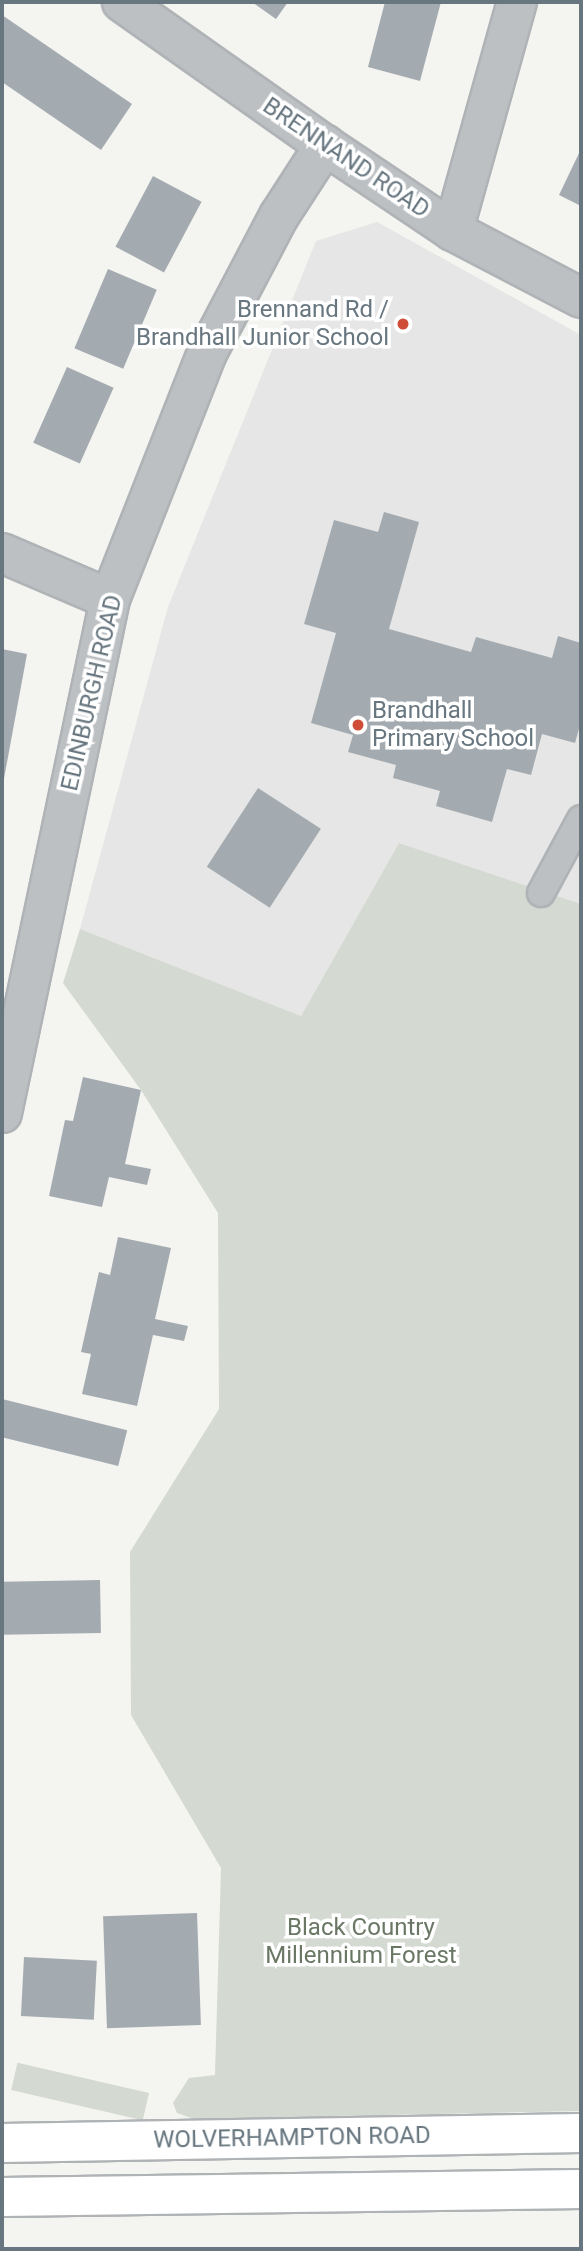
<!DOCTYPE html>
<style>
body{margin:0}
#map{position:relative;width:583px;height:2251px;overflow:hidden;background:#f4f4f1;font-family:Roboto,sans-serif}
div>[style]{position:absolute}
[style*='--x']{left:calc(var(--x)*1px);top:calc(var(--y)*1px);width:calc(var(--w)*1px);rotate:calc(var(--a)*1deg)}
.built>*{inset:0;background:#e5e6e5}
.green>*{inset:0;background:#d4d9d1;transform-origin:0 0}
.building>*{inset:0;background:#a4abb0;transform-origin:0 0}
.roads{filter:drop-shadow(2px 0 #b0b3b6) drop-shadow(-2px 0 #b0b3b6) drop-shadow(0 2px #b0b3b6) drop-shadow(0 -2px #b0b3b6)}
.service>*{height:26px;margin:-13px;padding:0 13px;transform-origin:13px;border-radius:13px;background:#bcc0c3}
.minor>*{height:38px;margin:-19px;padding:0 19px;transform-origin:19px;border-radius:19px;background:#bcc0c3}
.trunk>*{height:38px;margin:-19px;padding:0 19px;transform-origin:19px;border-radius:19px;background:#fff}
.dots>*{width:19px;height:19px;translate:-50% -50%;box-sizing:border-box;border:4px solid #fff;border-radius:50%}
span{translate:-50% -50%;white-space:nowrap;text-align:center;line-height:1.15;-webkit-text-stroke:7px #fff;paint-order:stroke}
.street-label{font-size:24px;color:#67767f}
.poi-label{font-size:24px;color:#67767f}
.right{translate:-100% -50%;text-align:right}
.left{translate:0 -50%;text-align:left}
.park-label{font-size:24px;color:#6a7765}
.frame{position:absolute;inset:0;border:4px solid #67767f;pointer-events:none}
</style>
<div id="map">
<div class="built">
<div style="clip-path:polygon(377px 222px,581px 335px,581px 904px,399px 843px,301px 1016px,80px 929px,168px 607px,316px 241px)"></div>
</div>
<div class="green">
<div style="clip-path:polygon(399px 843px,581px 904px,581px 2111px,194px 2119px,177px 2113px,173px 2103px,189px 2078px,215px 2075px,221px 1868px,131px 1715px,130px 1552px,219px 1409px,218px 1213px,141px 1090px,63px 983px,80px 929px,301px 1016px)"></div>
<div style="left:149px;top:2093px;width:28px;height:135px;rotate:103deg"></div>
</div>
<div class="building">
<div style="clip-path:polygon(252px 2px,288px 2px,276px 19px)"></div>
<div style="clip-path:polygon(385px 2px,441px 2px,420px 81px,368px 67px)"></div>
<div style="clip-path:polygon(2px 15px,132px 104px,101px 150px,2px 82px)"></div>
<div style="clip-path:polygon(581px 149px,581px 206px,559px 195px)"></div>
<div style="left:153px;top:176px;width:55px;height:80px;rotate:28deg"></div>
<div style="left:108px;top:269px;width:53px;height:86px;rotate:23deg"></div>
<div style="left:67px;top:367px;width:51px;height:83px;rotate:24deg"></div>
<div style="clip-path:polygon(384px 512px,419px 522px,389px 629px,471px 652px,476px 637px,552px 658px,558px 636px,581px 643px,581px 722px,575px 743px,542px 734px,531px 775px,507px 769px,492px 822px,436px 806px,440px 791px,393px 778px,396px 765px,348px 752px,353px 735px,311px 723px,336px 633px,304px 624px,334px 520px,378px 532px)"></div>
<div style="clip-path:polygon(2px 649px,27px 654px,3px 784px,2px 784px)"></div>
<div style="left:258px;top:788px;width:75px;height:94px;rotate:33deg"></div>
<div style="clip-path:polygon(83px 1077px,141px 1090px,125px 1164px,151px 1169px,147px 1185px,109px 1177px,102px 1207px,49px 1196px,65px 1120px,73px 1121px)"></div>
<div style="clip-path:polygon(118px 1237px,171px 1248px,155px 1319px,188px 1326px,184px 1341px,153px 1335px,137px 1406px,82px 1394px,91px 1354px,81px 1352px,99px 1272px,110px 1275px)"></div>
<div style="left:2px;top:1399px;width:129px;height:37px;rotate:14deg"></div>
<div style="left:100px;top:1580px;width:53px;height:98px;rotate:89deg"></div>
<div style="left:197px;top:1913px;width:112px;height:94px;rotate:88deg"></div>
<div style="left:24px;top:1957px;width:73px;height:59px;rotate:3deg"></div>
</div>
<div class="roads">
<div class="service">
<div style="--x:541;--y:893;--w:84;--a:-61.6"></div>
</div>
<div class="minor">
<div style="--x:122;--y:2;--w:248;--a:35.2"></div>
<div style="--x:325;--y:145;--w:154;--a:33.9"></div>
<div style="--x:453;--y:231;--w:144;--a:27.6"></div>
<div style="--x:453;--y:231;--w:238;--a:-74.4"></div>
<div style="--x:2;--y:553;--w:117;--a:23.1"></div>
<div style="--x:2;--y:1113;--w:525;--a:-78.13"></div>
<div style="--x:110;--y:599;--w:264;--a:-68.5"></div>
<div style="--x:207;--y:353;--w:155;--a:-62.3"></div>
<div style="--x:279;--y:216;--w:85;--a:-57.1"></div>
</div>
<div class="trunk">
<div style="--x:2;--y:2143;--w:579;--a:-0.99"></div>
<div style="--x:2;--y:2197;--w:579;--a:-0.79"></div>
</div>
</div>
<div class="dots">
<div style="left:403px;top:324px;background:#cf4c36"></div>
<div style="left:358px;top:725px;background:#cf4c36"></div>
</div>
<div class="street-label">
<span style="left:346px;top:158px;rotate:34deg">BRENNAND ROAD</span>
<span style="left:92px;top:693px;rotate:-77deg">EDINBURGH ROAD</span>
<span style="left:292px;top:2138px;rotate:-1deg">WOLVERHAMPTON ROAD</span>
</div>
<div class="poi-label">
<span class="right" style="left:389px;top:324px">Brennand Rd /<br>Brandhall Junior School</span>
<span class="left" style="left:372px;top:725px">Brandhall<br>Primary School</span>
</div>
<div class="park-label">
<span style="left:361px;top:1942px">Black Country<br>Millennium Forest</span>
</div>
<div class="frame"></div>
</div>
